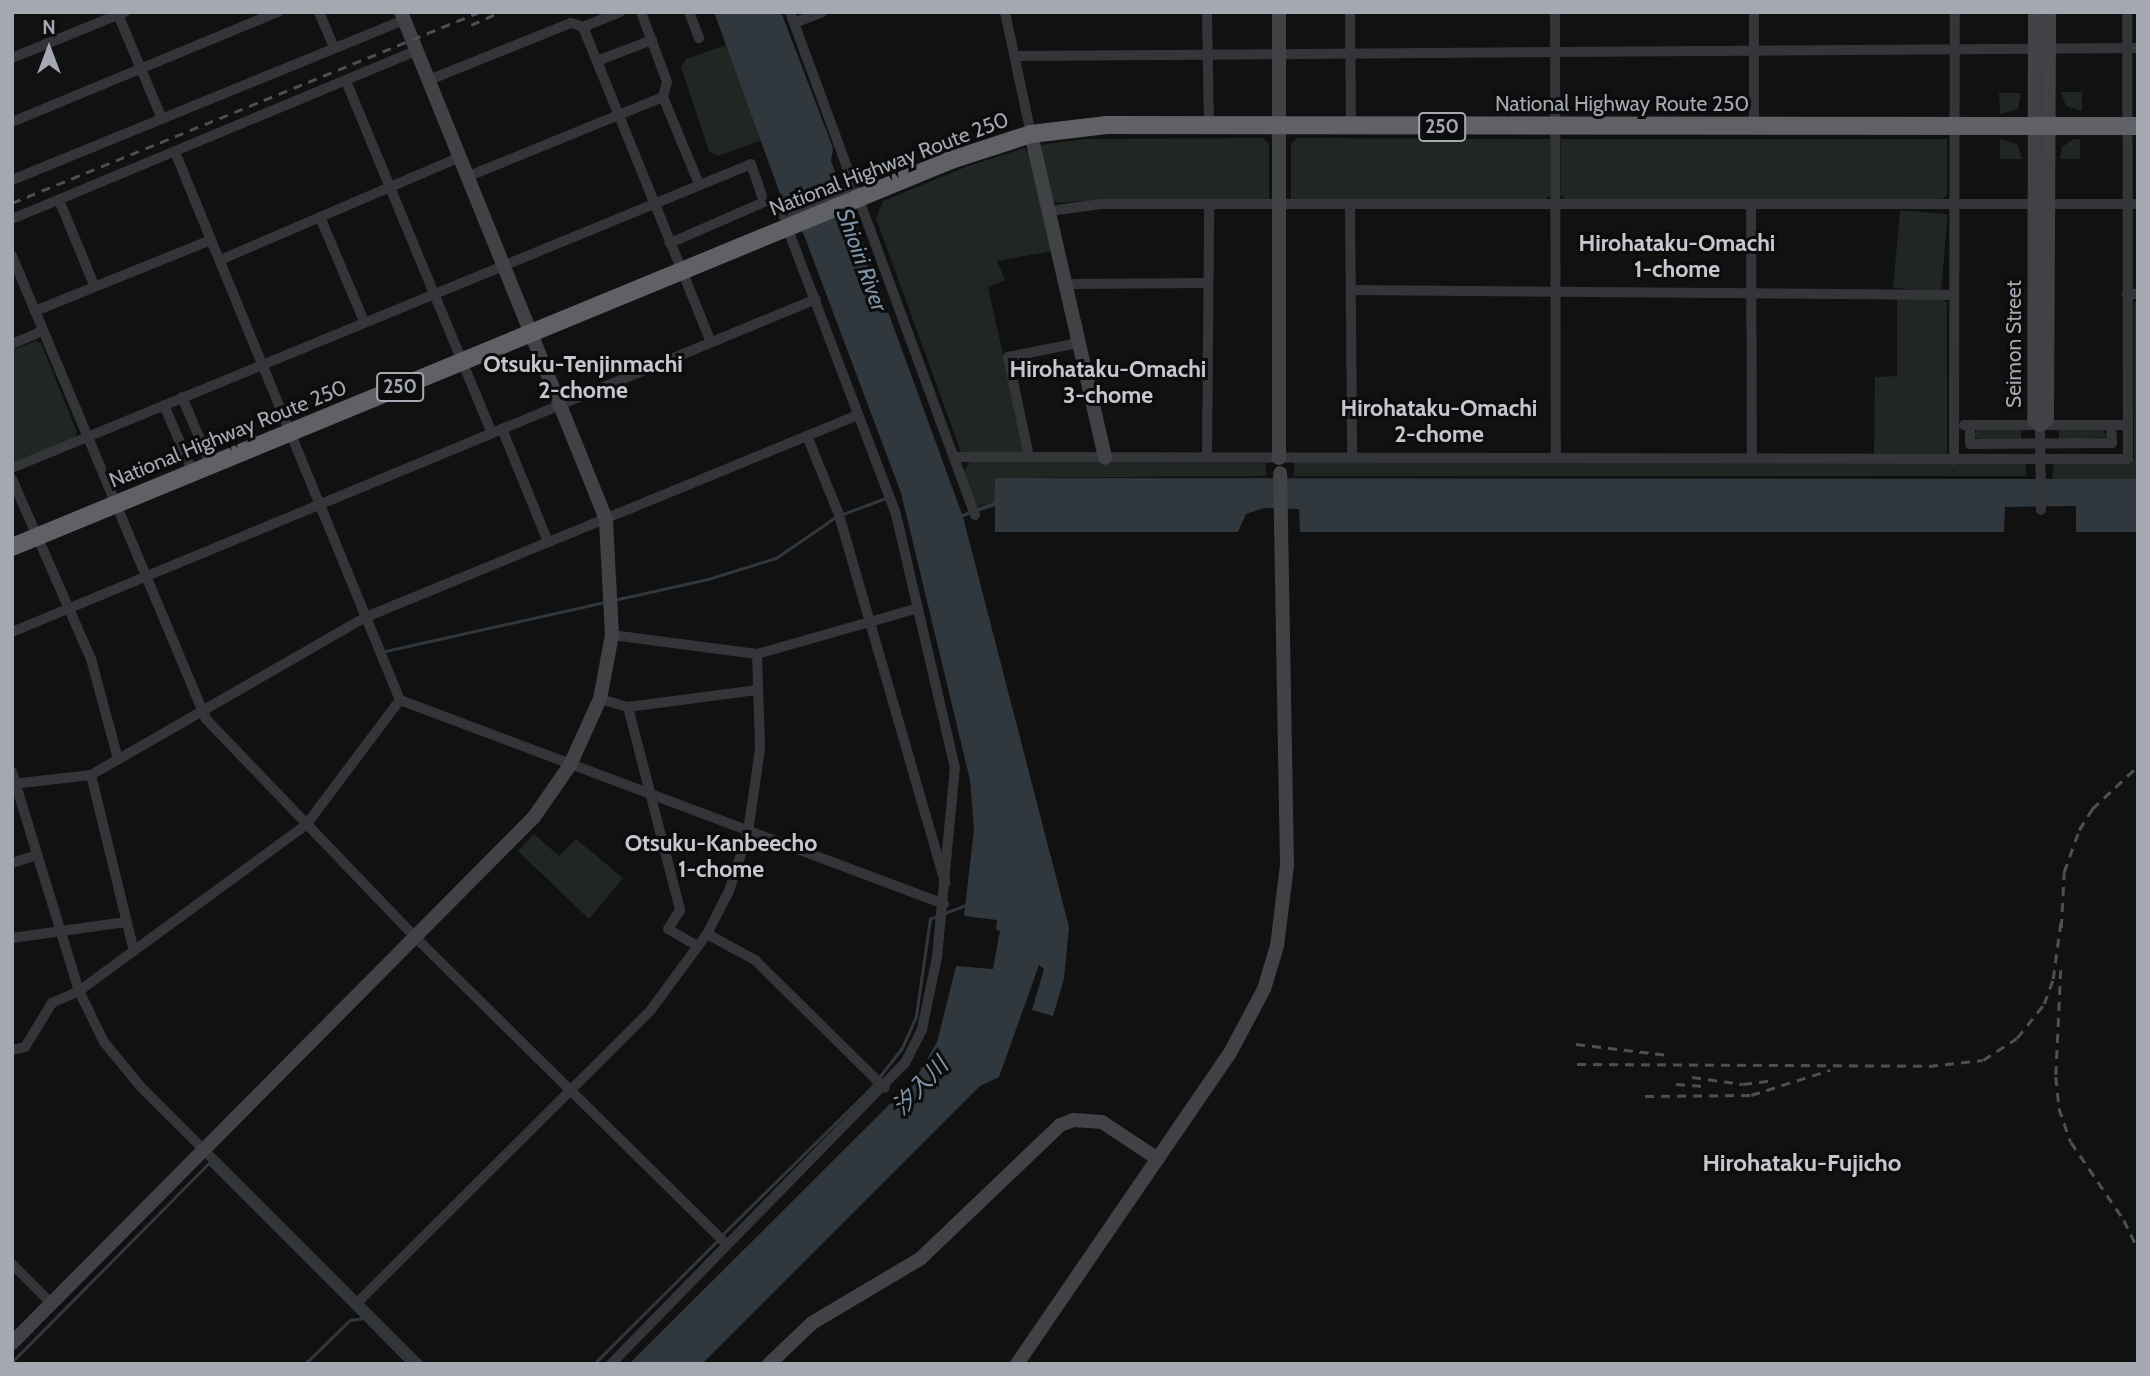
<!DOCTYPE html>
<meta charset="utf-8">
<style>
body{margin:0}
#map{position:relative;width:2150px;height:1376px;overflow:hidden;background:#111112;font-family:Cabin,"Noto Sans JP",sans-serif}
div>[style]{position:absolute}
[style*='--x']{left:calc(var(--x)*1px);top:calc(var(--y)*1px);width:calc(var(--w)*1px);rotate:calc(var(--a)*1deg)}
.green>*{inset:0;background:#202621;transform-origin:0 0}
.water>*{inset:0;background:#30373d}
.stream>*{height:2.5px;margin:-1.25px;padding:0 1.25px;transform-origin:1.25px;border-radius:1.25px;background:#30373d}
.street>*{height:10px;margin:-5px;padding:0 5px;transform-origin:5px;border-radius:5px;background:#343539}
.secondary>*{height:14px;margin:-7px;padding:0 7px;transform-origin:7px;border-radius:7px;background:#414246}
.highway>*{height:18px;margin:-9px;padding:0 9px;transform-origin:9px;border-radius:9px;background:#5f6167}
.rail>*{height:2.5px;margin-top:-1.25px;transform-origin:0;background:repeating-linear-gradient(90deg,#4e4f53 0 9px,transparent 0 16px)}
span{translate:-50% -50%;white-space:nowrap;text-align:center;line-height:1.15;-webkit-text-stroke:6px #0c0c0d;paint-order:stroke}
.shield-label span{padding:2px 5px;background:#0c0c0d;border:2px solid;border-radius:5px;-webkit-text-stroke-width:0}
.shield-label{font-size:19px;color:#a4a8b1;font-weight:700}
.street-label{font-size:21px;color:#a4a8b1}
.neighbourhood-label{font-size:23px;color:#c4c7ce;font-weight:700}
.water-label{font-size:23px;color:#7f94a8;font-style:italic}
.quarter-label{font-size:24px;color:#c4c7ce;font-weight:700}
.frame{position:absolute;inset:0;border:14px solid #a4a8b1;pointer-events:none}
.north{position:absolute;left:14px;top:14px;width:70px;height:70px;-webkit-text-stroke:5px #0c0c0d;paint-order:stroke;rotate:0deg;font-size:19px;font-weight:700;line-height:28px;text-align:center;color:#a4a8b1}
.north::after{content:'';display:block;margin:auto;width:24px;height:32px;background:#a4a8b1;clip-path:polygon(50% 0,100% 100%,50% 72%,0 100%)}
</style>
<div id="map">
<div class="green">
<div style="clip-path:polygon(726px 45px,762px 140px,718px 156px,709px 151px,681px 67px,686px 59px)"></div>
<div style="clip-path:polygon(2061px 92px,2082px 92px,2082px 111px,2066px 106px)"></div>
<div style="clip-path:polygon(1999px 93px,2021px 93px,2018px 109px,2000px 114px)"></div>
<div style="clip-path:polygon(1263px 138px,1269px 144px,1269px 199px,1108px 199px,1057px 203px,1052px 201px,1040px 145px,1085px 139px)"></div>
<div style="clip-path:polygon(1297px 138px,1550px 139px,1550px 195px,1546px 199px,1291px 199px,1291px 144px)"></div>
<div style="clip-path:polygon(1561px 139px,1947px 139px,1947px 195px,1943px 199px,1565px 199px,1561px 195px)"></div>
<div style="clip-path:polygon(2000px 139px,2017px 144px,2022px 159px,2000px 159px)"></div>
<div style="clip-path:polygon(2074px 139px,2080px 139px,2080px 159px,2060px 159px,2062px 147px)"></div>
<div style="clip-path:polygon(1025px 148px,1032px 160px,1052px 251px,997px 261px,1005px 280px,988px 287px,1025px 454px,961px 452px,876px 218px,883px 201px,968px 166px)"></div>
<div style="left:1900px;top:210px;width:48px;height:78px;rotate:5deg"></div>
<div style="clip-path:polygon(1897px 299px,1944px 299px,1947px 303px,1947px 454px,1874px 454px,1875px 377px,1897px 376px)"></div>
<div style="clip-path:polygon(2138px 299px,2138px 479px,2052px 479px,2054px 462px,2134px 459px,2134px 303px)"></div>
<div style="clip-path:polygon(36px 341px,41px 343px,77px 432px,75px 437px,12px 463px,12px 350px)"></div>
<div style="clip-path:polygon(2059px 427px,2101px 427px,2107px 437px,2059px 440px)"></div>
<div style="clip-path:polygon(1977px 428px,2021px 428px,2021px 440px,1980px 440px,1974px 436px)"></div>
<div style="clip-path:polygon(970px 461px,1266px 463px,1266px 476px,995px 478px,994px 502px,977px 507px,964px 472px)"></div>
<div style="left:1294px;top:461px;width:732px;height:15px"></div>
<div style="clip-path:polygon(534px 834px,559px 856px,576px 839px,623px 878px,589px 919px,518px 851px)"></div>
</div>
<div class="water">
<div style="clip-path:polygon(714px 12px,781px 12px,833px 148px,831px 161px,839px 181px,836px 192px,846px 213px,853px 216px,962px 514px,994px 502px,995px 478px,2138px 479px,2138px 532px,2076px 532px,2076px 506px,2005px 507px,2004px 532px,1300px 532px,1299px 509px,1264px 508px,1246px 514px,1238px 532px,995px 532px,995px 506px,963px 517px,1069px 927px,1064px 979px,1053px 1016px,1032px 1010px,1044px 969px,1039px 965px,999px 1077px,980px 1086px,702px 1364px,629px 1364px,916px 1078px,937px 1042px,956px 966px,993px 969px,1000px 931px,996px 930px,997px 920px,964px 916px,974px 829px,970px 780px,901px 493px,804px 235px,782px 199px)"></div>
</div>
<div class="stream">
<div style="--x:843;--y:514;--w:46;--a:-20.4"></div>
<div style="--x:614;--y:600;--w:96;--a:-12.6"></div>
<div style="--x:708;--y:579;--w:71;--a:-17.2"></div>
<div style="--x:776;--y:558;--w:74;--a:-34.5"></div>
<div style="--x:381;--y:652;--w:229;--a:-12.6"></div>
<div style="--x:945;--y:913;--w:25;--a:-21"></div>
<div style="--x:722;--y:1235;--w:208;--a:-44.6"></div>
<div style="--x:870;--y:1089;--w:52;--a:-52"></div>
<div style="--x:902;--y:1048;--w:35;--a:-66"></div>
<div style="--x:916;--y:1016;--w:98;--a:-81.8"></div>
<div style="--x:930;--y:919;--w:10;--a:-24"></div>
<div style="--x:12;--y:1362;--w:280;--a:-45.3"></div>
<div style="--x:209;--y:1163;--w:219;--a:45"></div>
<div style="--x:305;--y:1364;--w:63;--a:-44.4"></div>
<div style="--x:350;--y:1320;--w:14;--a:-8"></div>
<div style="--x:364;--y:1318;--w:64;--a:45.6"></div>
<div style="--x:594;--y:1364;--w:175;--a:-45"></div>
</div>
<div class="street">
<div style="--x:117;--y:12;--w:116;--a:67.2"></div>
<div style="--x:319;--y:12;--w:39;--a:67"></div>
<div style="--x:641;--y:12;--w:75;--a:69.6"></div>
<div style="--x:667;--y:82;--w:16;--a:105"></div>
<div style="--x:663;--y:97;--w:94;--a:67.5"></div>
<div style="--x:689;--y:12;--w:28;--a:69"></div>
<div style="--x:790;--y:12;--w:536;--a:69.81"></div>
<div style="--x:1005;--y:12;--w:125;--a:78"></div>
<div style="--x:1207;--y:12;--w:114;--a:89"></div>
<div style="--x:1350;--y:12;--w:115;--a:89.5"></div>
<div style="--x:1555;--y:12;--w:444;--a:89.9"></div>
<div style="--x:794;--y:23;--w:30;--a:-21"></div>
<div style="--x:583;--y:27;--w:340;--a:67.9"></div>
<div style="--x:1015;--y:56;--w:1123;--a:-0.41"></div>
<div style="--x:12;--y:58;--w:122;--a:-22.2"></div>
<div style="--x:597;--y:61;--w:59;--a:-20.9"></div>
<div style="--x:429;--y:80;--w:153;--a:-21.9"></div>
<div style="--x:571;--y:23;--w:13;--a:18"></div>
<div style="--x:583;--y:27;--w:40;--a:-22"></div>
<div style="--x:346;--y:81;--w:381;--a:67.5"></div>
<div style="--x:12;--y:122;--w:288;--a:-22.5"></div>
<div style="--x:1754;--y:127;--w:115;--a:-90"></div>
<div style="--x:175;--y:152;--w:592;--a:67.68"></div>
<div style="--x:400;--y:700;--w:581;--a:20.56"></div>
<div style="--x:469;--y:176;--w:209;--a:-22.2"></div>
<div style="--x:12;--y:180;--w:423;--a:-22.2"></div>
<div style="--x:59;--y:200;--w:92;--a:67.6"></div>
<div style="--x:1751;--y:204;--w:254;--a:89.8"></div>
<div style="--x:1350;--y:205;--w:252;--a:89.5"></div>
<div style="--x:1050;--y:211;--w:51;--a:-7.8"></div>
<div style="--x:1101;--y:204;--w:1037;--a:0"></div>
<div style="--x:783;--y:216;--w:79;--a:-24"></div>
<div style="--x:320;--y:217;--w:113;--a:67.1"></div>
<div style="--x:12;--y:219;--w:438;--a:-22.6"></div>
<div style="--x:12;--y:256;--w:502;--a:67.27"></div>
<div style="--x:206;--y:719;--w:302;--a:46.2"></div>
<div style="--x:415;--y:937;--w:438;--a:44.6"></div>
<div style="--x:220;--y:260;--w:261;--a:-23.2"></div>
<div style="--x:1066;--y:284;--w:142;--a:-0.4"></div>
<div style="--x:1351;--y:290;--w:603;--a:0.48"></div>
<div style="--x:2127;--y:294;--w:11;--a:0"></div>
<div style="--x:35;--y:311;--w:190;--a:-22"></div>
<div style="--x:12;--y:344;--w:34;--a:-23"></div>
<div style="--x:182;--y:397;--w:74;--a:66.9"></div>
<div style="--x:164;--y:405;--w:74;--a:66.9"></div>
<div style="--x:1964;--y:425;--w:164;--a:0"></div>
<div style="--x:1970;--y:425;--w:19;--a:90"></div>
<div style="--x:1970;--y:444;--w:142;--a:-0.4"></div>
<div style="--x:2112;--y:443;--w:18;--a:-93"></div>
<div style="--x:2040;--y:425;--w:85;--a:89.3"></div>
<div style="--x:502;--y:429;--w:122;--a:67.8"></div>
<div style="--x:807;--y:436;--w:85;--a:67.9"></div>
<div style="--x:839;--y:515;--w:383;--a:73.9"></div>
<div style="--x:954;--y:457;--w:1174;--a:0.1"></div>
<div style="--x:2128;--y:459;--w:447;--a:-90.1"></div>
<div style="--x:1029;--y:457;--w:102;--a:-101.9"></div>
<div style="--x:1008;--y:357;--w:71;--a:-11.3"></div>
<div style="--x:1207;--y:457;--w:252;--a:-89.5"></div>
<div style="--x:1954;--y:460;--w:448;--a:-89.9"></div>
<div style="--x:12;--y:468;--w:799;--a:-22.36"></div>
<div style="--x:751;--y:164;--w:40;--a:71.1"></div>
<div style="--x:764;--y:202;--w:103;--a:156.4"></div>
<div style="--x:12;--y:479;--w:197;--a:66.3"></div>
<div style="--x:91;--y:659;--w:104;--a:74.9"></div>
<div style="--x:12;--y:632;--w:870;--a:-22.5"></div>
<div style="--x:612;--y:635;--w:146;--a:7.5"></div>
<div style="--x:757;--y:654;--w:167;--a:-15.9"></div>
<div style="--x:600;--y:699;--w:29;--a:16"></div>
<div style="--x:628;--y:707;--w:131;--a:-7.5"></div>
<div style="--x:628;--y:707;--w:210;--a:75.6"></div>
<div style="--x:680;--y:910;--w:22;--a:122"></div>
<div style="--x:668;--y:929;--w:34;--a:30"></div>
<div style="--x:12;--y:772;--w:229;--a:73"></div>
<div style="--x:79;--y:991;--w:57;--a:63.9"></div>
<div style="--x:104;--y:1042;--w:58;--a:50.6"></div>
<div style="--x:141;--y:1087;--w:392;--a:45"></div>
<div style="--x:91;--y:775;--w:181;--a:76.3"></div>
<div style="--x:12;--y:784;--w:80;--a:-6.5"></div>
<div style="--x:91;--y:775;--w:317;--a:-29.9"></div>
<div style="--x:366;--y:617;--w:532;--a:-22.32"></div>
<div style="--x:12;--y:863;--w:26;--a:-18"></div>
<div style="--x:707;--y:934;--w:55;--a:28.4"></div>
<div style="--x:755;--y:960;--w:182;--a:44.6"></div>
<div style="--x:12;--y:938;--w:115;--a:-8"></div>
<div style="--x:12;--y:1050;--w:13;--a:-13"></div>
<div style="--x:25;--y:1047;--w:52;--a:-58.5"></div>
<div style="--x:52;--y:1003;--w:30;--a:-24"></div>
<div style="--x:79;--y:991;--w:281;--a:-36.2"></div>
<div style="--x:306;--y:825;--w:156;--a:-53.1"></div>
<div style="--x:12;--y:1264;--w:57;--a:45"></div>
<div style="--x:357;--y:1303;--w:414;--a:-44.9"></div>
<div style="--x:650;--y:1011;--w:96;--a:-53.5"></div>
<div style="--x:707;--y:934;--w:48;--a:-62.9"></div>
<div style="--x:729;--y:891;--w:62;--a:-72.1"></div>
<div style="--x:748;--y:832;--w:84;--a:-81.8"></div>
<div style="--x:760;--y:749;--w:95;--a:-91.8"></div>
<div style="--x:611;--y:1364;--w:421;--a:-45.7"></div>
<div style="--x:905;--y:1063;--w:38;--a:-63"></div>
<div style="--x:922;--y:1029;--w:74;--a:-78.2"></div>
<div style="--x:937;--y:957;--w:190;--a:-84.6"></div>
<div style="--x:955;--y:768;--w:261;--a:-103.1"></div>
<div style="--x:896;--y:514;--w:307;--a:-110.8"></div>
</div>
<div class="secondary">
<div style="--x:2035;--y:12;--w:407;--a:90.1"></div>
<div style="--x:2034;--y:419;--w:8;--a:45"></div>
<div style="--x:2040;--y:425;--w:9;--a:-41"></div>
<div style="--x:2047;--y:419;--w:407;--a:-89.7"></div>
<div style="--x:1031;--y:134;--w:332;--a:77.1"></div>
<div style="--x:1279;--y:458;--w:446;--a:-90"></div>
<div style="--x:12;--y:1343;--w:741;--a:-45.22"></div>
<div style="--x:534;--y:817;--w:63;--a:-55.3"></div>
<div style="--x:570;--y:765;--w:72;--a:-65.6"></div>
<div style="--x:600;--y:699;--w:65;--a:-79.4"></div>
<div style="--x:612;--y:635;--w:116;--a:-93"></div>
<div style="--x:606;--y:519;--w:547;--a:-112.02"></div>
<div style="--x:769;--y:1364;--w:59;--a:-43.6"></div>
<div style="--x:812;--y:1323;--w:126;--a:-30.7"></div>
<div style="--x:920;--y:1259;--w:194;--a:-43.7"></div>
<div style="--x:1060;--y:1125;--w:15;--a:-20"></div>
<div style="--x:1074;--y:1120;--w:28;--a:4"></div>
<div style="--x:1102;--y:1122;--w:67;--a:33.5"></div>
<div style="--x:1017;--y:1364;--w:379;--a:-55.6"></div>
<div style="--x:1231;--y:1051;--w:70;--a:-62"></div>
<div style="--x:1264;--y:989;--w:45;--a:-73.2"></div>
<div style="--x:1277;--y:946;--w:81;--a:-82.9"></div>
<div style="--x:1287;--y:866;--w:393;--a:-91"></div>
</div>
<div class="highway">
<div style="--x:12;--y:547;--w:1016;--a:-22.4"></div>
<div style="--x:951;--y:160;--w:84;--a:-18"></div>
<div style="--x:1031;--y:134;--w:76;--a:-6.8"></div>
<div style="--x:1106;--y:125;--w:1032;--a:0.06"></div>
</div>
<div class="rail">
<div style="--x:471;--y:25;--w:32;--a:-24"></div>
<div style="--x:12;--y:203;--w:505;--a:-22.24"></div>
<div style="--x:2061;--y:928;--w:56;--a:-86.9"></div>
<div style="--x:2064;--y:872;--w:45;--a:-70.3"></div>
<div style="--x:2079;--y:830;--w:25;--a:-58"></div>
<div style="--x:2092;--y:809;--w:63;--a:-43.1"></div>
<div style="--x:2061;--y:970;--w:107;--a:92.7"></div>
<div style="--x:2056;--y:1077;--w:31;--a:84"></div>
<div style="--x:2059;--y:1108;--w:36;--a:71"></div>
<div style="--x:2071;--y:1142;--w:94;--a:55.8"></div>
<div style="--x:2124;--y:1220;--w:32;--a:64"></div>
<div style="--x:1576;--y:1044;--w:93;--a:6.8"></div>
<div style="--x:1577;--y:1064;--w:352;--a:0.3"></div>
<div style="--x:1929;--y:1066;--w:54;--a:-6.3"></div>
<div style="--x:1983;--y:1060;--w:40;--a:-32.9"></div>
<div style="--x:2017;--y:1038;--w:43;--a:-51.5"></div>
<div style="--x:2044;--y:1004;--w:27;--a:-70"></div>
<div style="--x:2053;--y:979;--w:60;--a:-82.3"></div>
<div style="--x:1692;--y:1077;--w:51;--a:7.8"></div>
<div style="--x:1743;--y:1084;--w:32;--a:-7"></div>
<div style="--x:1676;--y:1084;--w:28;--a:4"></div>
<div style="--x:1645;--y:1096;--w:106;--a:-0.5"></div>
<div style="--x:1751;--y:1095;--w:83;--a:-17.6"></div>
</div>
<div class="shield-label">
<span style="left:1442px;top:127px">250</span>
<span style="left:400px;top:387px">250</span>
</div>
<div class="street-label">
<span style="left:1622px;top:104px">National Highway Route 250</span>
<span style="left:889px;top:164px;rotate:-21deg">National Highway Route 250</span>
<span style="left:2014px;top:344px;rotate:-90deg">Seimon Street</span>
<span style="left:228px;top:434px;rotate:-22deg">National Highway Route 250</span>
</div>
<div class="neighbourhood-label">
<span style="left:1677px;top:256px">Hirohataku-Omachi<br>1-chome</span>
<span style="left:583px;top:377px">Otsuku-Tenjinmachi<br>2-chome</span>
<span style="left:1108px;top:382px">Hirohataku-Omachi<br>3-chome</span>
<span style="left:1439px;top:421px">Hirohataku-Omachi<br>2-chome</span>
<span style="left:721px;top:856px">Otsuku-Kanbeecho<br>1-chome</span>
</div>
<div class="water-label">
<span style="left:862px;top:260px;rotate:70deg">Shioiri River</span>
<span style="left:920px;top:1086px;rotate:-47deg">汐入川</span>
</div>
<div class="quarter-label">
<span style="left:1802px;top:1163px">Hirohataku-Fujicho</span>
</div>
<div class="frame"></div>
<div class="north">N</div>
</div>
